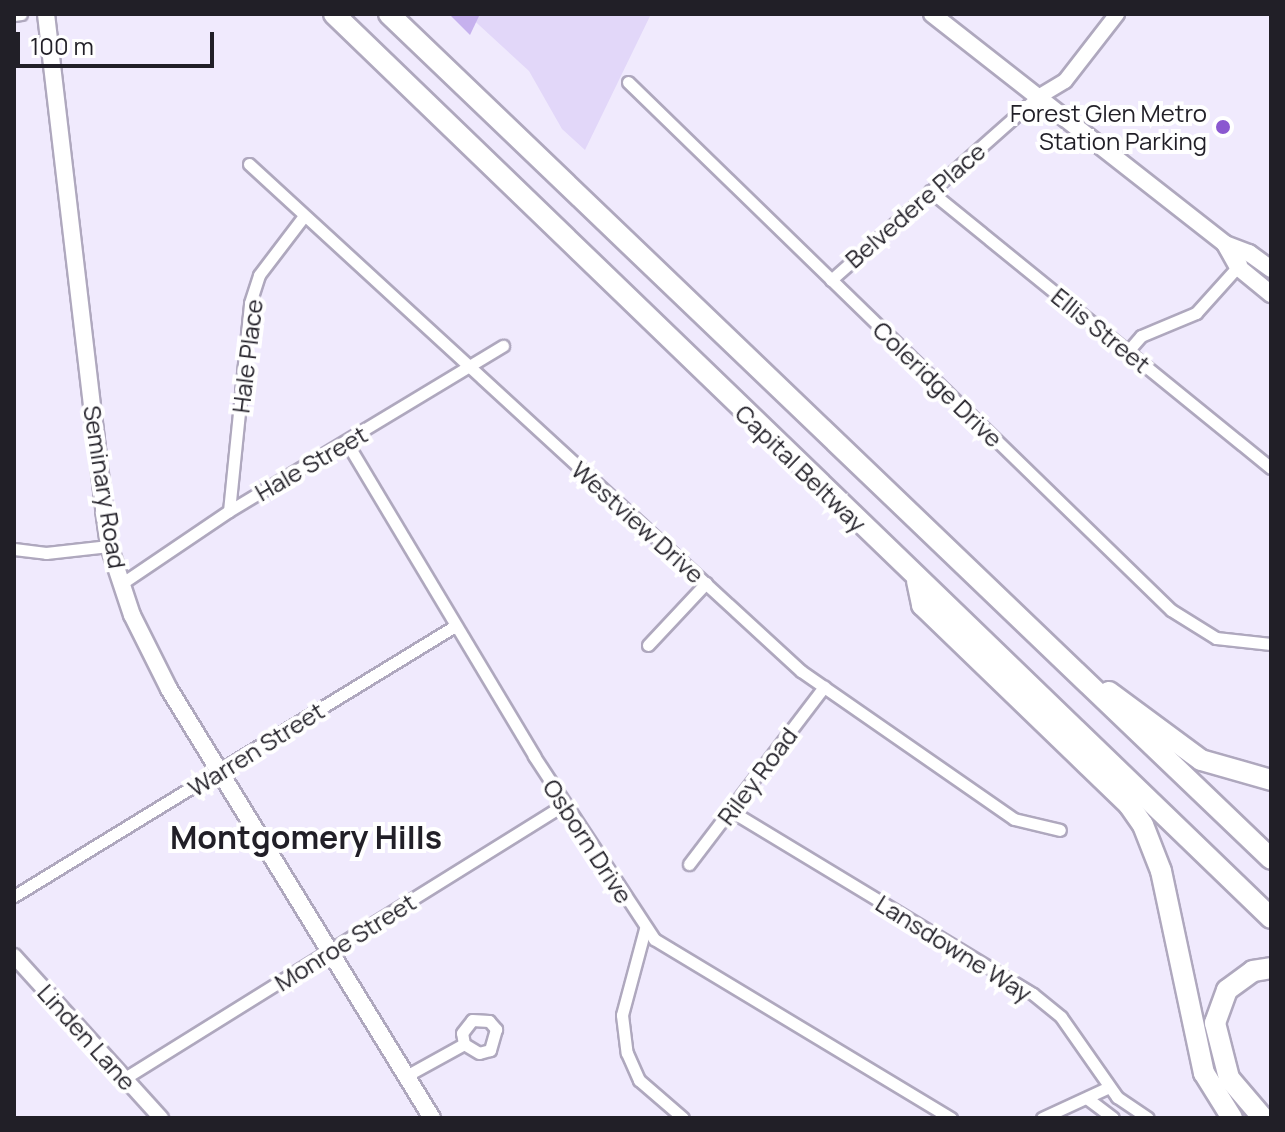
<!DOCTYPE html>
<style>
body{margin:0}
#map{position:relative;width:1285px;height:1132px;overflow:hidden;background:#f0eafd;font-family:Manrope,sans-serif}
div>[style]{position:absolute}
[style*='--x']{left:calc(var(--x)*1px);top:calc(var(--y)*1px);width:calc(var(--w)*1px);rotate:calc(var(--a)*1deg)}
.green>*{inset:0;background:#e2d7f9}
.forest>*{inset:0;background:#c6b1ee}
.roads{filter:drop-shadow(2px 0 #afa8be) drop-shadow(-2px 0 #afa8be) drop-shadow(0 2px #afa8be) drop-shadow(0 -2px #afa8be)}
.minor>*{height:11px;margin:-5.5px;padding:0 5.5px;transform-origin:5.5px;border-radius:5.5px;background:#fff}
.tertiary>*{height:14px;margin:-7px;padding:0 7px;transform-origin:7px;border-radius:7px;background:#fff}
.secondary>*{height:16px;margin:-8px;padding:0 8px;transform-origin:8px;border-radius:8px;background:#fff}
.motorway>*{height:20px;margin:-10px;padding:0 10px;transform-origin:10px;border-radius:10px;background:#fff}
.dots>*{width:22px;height:22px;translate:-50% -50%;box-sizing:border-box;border:4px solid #fff;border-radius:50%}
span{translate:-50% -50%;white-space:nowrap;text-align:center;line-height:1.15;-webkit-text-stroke:8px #fff;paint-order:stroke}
.poi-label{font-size:24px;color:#211f27}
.right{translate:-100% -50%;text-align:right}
.street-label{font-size:24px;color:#211f27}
.district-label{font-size:32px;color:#211f27;font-weight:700}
.frame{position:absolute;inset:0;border:16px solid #211f27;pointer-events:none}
.scale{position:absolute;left:16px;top:32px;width:198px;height:36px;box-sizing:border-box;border:4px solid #211f27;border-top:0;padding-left:10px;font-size:24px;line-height:28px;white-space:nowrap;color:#211f27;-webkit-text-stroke:6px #fff;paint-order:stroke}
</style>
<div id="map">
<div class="green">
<div style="clip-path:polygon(467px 14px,651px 14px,585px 150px,562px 129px,529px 71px)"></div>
</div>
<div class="forest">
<div style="clip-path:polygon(449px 14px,480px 14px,470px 35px)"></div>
</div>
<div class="roads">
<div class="minor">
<div style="--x:14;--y:15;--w:7;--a:-8"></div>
<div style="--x:628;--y:82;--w:757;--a:44.2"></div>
<div style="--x:1171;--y:610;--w:53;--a:31.9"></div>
<div style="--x:1216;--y:638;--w:55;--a:6.2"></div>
<div style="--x:249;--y:164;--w:750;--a:42.57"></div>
<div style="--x:801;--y:671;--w:259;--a:34.8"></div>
<div style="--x:1014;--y:819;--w:47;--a:13.4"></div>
<div style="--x:930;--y:191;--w:439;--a:39.1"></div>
<div style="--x:831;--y:280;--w:273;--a:-41.6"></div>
<div style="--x:1128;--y:351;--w:20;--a:-49"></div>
<div style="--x:1141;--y:336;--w:60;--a:-22.7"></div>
<div style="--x:1196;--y:313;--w:67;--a:-48"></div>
<div style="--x:347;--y:443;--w:365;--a:59.1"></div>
<div style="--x:534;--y:756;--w:219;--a:56.7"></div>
<div style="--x:654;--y:939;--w:347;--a:31.1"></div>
<div style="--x:229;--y:511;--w:209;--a:-84.2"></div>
<div style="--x:250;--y:303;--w:29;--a:-72"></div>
<div style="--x:259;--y:275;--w:74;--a:-52.7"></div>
<div style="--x:14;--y:549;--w:32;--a:7"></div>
<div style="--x:46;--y:553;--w:63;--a:-6.3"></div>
<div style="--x:121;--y:584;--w:130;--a:-34.1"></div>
<div style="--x:229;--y:511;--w:320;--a:-31.1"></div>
<div style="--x:648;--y:645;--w:85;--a:-46.9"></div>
<div style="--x:731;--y:811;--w:353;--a:31.2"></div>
<div style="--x:1033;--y:994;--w:36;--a:39"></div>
<div style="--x:1061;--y:1017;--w:98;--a:55"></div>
<div style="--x:1117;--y:1097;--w:37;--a:34"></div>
<div style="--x:689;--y:864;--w:223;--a:-52.7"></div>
<div style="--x:14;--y:896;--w:517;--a:-31.48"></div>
<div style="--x:645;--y:929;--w:89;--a:105"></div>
<div style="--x:622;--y:1015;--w:38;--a:83"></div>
<div style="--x:627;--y:1053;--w:30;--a:66"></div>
<div style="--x:639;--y:1080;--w:58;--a:40.8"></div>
<div style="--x:406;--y:1076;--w:66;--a:-28.9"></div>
<div style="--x:464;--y:1044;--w:11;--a:-100"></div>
<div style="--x:462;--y:1033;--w:16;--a:-52"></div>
<div style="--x:472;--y:1020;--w:17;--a:3"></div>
<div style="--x:489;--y:1021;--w:11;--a:49"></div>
<div style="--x:496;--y:1029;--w:22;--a:106"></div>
<div style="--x:490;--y:1050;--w:11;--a:165"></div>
<div style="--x:479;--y:1053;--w:17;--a:-149"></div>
<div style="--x:125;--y:1078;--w:518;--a:-31.91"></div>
<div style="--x:1088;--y:1099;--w:31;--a:37"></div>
<div style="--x:1042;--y:1118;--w:74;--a:-24.8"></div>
</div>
<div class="tertiary">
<div style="--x:1035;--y:99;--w:35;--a:-31"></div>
<div style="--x:1065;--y:81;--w:85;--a:-52.2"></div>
<div style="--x:14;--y:956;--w:219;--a:47.8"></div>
</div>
<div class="secondary">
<div style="--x:46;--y:14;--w:499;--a:83.3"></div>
<div style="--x:104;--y:510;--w:36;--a:82"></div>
<div style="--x:109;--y:546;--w:73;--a:71.6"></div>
<div style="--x:132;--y:615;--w:83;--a:63.4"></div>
<div style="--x:169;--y:689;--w:503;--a:58.49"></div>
<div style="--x:932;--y:14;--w:372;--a:38.1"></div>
<div style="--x:1225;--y:244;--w:26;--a:21"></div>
<div style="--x:1249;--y:253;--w:27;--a:36"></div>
<div style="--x:1225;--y:244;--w:26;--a:61"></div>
<div style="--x:1238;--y:267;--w:43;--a:39.3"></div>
</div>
<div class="motorway">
<div style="--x:334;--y:14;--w:1302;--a:43.97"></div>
<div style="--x:389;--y:14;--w:1221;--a:43.77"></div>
<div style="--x:917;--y:581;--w:25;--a:78"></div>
<div style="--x:922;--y:605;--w:288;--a:44"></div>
<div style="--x:1129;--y:805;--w:24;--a:55"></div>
<div style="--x:1143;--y:825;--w:49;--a:68.6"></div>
<div style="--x:1161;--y:871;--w:207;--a:78"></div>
<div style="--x:1204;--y:1073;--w:53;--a:58.1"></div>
<div style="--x:1109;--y:692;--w:114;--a:36.5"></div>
<div style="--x:1201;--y:760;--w:73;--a:15.9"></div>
<div style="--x:1263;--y:1118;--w:52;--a:-130.4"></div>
<div style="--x:1229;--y:1078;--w:57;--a:-104.3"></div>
<div style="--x:1215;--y:1023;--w:35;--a:-70"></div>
<div style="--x:1227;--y:990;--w:32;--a:-36"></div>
<div style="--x:1253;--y:971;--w:18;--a:-9"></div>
</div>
</div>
<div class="dots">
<div style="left:1223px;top:127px;background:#8b58d0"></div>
</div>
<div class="poi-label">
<span class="right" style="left:1207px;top:127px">Forest Glen Metro<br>Station Parking</span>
</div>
<div class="street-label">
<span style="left:915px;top:205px;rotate:-41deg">Belvedere Place</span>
<span style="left:1101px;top:330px;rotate:39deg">Ellis Street</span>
<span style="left:247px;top:356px;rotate:-83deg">Hale Place</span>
<span style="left:938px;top:384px;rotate:44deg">Coleridge Drive</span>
<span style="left:311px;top:463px;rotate:-30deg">Hale Street</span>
<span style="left:801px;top:468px;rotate:44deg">Capital Beltway</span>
<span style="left:105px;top:487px;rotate:81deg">Seminary Road</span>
<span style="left:638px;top:522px;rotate:42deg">Westview Drive</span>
<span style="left:256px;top:749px;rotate:-32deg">Warren Street</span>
<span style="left:757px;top:776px;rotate:-53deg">Riley Road</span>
<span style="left:588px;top:841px;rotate:57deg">Osborn Drive</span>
<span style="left:345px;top:942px;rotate:-32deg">Monroe Street</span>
<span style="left:954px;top:948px;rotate:32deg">Lansdowne Way</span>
<span style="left:87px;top:1037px;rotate:48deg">Linden Lane</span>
</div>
<div class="district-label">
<span style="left:306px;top:837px">Montgomery Hills</span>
</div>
<div class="frame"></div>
<div class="scale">100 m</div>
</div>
